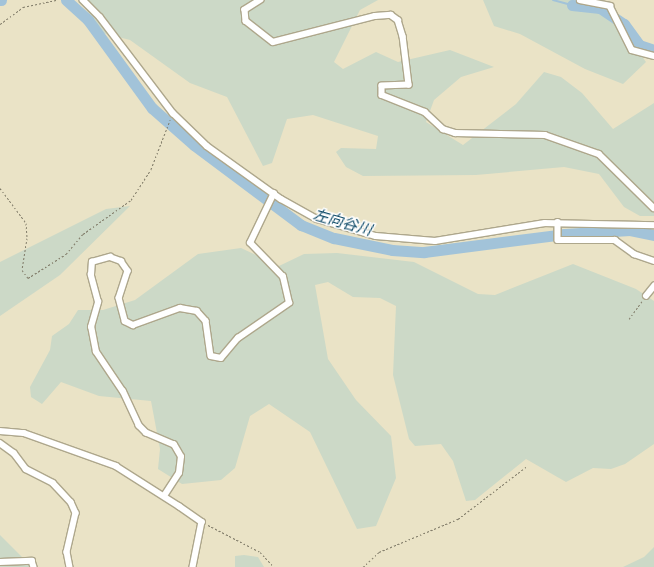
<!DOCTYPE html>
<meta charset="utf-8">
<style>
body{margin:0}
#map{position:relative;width:654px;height:567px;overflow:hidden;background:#eae3c6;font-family:Literata,"Noto Sans JP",serif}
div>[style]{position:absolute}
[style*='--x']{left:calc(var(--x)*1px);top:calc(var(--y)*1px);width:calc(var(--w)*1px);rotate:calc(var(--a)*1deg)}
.green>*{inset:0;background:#ccd9c7}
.stream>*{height:2px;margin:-1px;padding:0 1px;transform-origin:1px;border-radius:1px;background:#a2c3d9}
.river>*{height:11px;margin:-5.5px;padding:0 5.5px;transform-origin:5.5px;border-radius:5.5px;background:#a2c3d9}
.path>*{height:1px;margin-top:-0.5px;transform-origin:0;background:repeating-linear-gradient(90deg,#807b68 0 2px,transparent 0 4px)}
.roads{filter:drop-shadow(1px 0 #aea78c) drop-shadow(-1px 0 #aea78c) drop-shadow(0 1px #aea78c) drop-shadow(0 -1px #aea78c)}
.minor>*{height:5.5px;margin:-2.75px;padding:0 2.75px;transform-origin:2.75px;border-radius:2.75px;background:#fff}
span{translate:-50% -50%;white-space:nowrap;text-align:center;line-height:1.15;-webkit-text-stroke:3px #fff;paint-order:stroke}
.water-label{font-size:15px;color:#084664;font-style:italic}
</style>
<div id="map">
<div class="green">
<div style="clip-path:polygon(79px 0,378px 0,360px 10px,334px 62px,343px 69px,376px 52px,398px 62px,450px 50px,494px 67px,461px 77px,434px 100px,426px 122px,463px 145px,516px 104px,544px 72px,561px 77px,582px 93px,613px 129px,654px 103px,654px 216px,640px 216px,624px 207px,599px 174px,564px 167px,476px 175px,363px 176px,346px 167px,336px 152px,341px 148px,376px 149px,378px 136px,313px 115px,287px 119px,272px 163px,263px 166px,227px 97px,190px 83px,130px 40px,103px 33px)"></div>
<div style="clip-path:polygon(483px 0,601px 0,646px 62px,623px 84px,585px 69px,520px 34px,494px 26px)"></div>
<div style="clip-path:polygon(130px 206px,60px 275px,0 316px,0 262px,106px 209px)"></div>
<div style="clip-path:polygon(241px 248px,279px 266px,304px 254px,337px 253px,414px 262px,478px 294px,495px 295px,573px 264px,636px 289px,654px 301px,654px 444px,625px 464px,611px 469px,593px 468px,566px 482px,526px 459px,475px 500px,466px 501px,453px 461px,441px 444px,415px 446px,409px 439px,393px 375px,396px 306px,380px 298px,353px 297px,328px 282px,315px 285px,328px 359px,356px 400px,391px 436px,396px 478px,376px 526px,357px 529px,310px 432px,269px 404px,250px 416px,235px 468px,221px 480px,182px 484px,158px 469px,160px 449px,151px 401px,99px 396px,61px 382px,42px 404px,31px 397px,30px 387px,50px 350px,52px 336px,69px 324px,78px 310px,103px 310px,135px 300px,198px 254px)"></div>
<div style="clip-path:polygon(0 535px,32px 567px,0 567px)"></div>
<div style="clip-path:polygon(654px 547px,654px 567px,623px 567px,644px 557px)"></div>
<div style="clip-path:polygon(244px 555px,258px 557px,264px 567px,235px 567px,235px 556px)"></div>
</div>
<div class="stream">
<div style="--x:553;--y:0;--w:20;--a:15"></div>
</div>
<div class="river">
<div style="--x:0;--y:0;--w:1;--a:0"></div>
<div style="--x:66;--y:0;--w:30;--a:42"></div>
<div style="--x:88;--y:20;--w:109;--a:54"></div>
<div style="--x:152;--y:108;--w:56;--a:41.4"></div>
<div style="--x:194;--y:145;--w:134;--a:36.8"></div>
<div style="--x:301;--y:225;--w:35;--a:22"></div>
<div style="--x:334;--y:238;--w:59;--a:11.7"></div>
<div style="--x:392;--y:250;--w:32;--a:4"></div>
<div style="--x:424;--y:252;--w:141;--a:-7.3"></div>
<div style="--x:564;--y:234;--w:66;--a:-3.5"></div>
<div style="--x:630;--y:230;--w:25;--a:12"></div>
<div style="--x:572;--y:5;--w:28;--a:6"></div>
<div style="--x:600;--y:8;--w:29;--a:34"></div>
<div style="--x:624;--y:24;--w:26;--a:54"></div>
<div style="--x:639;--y:45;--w:16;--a:18"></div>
</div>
<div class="path">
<div style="--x:0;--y:24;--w:29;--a:-36"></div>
<div style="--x:23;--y:7;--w:35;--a:-12"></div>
<div style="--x:0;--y:188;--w:44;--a:53.4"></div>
<div style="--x:26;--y:223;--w:15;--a:86"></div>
<div style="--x:27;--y:238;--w:32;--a:99"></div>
<div style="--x:22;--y:270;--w:10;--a:53"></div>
<div style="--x:28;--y:278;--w:45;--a:-32.3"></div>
<div style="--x:66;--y:254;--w:26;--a:-50"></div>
<div style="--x:83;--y:234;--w:59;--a:-35.3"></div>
<div style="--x:131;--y:200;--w:37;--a:-57"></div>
<div style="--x:151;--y:169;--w:53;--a:-68.8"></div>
<div style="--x:629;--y:319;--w:22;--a:-54"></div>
<div style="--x:208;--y:525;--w:59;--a:27.4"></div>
<div style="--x:260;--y:552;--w:21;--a:47"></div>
<div style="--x:363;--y:567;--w:22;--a:-43"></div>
<div style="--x:379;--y:552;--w:86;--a:-22.7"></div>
<div style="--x:458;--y:519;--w:87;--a:-37.5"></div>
</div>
<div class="roads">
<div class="minor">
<div style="--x:83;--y:0;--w:24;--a:45"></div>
<div style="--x:100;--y:17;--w:121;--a:52.8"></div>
<div style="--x:173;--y:113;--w:47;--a:44.1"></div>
<div style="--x:207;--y:146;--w:91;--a:35.6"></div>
<div style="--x:281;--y:199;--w:41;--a:29.1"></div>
<div style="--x:317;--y:219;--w:61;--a:16.1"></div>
<div style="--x:376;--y:236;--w:59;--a:4.8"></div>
<div style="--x:435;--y:241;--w:111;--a:-9.3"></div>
<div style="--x:545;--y:223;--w:109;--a:1.1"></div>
<div style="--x:261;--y:0;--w:19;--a:148"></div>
<div style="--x:245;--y:10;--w:11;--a:85"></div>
<div style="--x:246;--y:21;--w:34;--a:38"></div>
<div style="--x:273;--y:42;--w:105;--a:-14.3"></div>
<div style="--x:375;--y:16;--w:16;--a:-4"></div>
<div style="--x:391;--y:15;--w:9;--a:36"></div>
<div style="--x:398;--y:20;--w:17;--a:73"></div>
<div style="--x:403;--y:36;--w:49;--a:83"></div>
<div style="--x:409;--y:85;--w:27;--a:178"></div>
<div style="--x:382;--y:86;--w:9;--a:90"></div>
<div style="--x:382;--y:95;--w:46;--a:21.6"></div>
<div style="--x:425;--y:112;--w:25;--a:43"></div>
<div style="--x:443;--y:129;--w:13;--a:18"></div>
<div style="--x:455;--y:133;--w:90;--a:1.3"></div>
<div style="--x:545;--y:135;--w:57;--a:19.4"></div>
<div style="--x:599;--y:154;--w:77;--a:44.5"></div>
<div style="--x:580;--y:0;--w:31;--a:11"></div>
<div style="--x:610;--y:6;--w:49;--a:63.4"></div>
<div style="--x:632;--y:50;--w:23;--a:15"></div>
<div style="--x:558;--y:222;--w:18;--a:90"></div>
<div style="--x:558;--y:240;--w:57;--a:0"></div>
<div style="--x:615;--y:240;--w:24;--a:36"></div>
<div style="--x:634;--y:254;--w:21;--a:19"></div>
<div style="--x:646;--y:296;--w:13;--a:-51"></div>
<div style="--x:0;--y:431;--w:24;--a:5"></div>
<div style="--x:24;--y:433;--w:98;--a:19.7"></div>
<div style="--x:116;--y:466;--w:75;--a:32.4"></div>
<div style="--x:179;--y:506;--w:28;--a:35"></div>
<div style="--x:202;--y:522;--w:46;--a:101.3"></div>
<div style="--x:0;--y:443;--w:17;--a:36"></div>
<div style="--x:14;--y:453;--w:20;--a:53"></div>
<div style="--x:26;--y:469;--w:30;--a:27"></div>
<div style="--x:53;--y:483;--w:26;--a:47"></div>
<div style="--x:71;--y:502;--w:12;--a:66"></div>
<div style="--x:76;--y:513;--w:40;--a:103"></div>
<div style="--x:67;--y:552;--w:15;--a:79"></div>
<div style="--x:164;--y:496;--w:27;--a:-57"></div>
<div style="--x:179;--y:473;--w:16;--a:-83"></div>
<div style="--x:181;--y:457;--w:14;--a:-120"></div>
<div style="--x:174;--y:445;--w:30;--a:-157"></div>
<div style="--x:146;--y:433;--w:10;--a:-135"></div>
<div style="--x:139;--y:426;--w:38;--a:-115"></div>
<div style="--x:123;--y:392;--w:48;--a:-124"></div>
<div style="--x:96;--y:352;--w:25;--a:-101"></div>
<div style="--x:91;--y:327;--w:26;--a:-74"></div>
<div style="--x:98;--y:302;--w:28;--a:-105"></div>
<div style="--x:91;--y:275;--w:13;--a:-86"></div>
<div style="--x:92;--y:262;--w:19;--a:-16"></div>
<div style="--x:110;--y:257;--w:12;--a:20"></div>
<div style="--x:121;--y:261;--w:12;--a:55"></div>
<div style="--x:128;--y:271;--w:28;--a:108"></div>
<div style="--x:119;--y:298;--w:24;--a:75"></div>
<div style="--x:125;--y:321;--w:9;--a:27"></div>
<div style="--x:133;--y:325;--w:50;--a:-19.9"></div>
<div style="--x:180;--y:308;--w:17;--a:10"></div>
<div style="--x:197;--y:311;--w:13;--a:48"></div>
<div style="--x:206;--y:321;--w:35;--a:82"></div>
<div style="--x:211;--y:356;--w:10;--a:11"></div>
<div style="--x:221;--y:358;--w:26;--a:-50"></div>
<div style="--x:238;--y:338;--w:62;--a:-34.5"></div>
<div style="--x:289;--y:303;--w:27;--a:-103"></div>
<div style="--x:283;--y:277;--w:47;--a:-134.1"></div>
<div style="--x:250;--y:243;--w:55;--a:-64.4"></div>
<div style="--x:0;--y:562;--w:32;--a:-2"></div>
<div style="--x:32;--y:561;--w:6;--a:72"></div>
</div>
</div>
<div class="water-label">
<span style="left:343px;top:221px;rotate:16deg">左向谷川</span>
</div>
</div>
